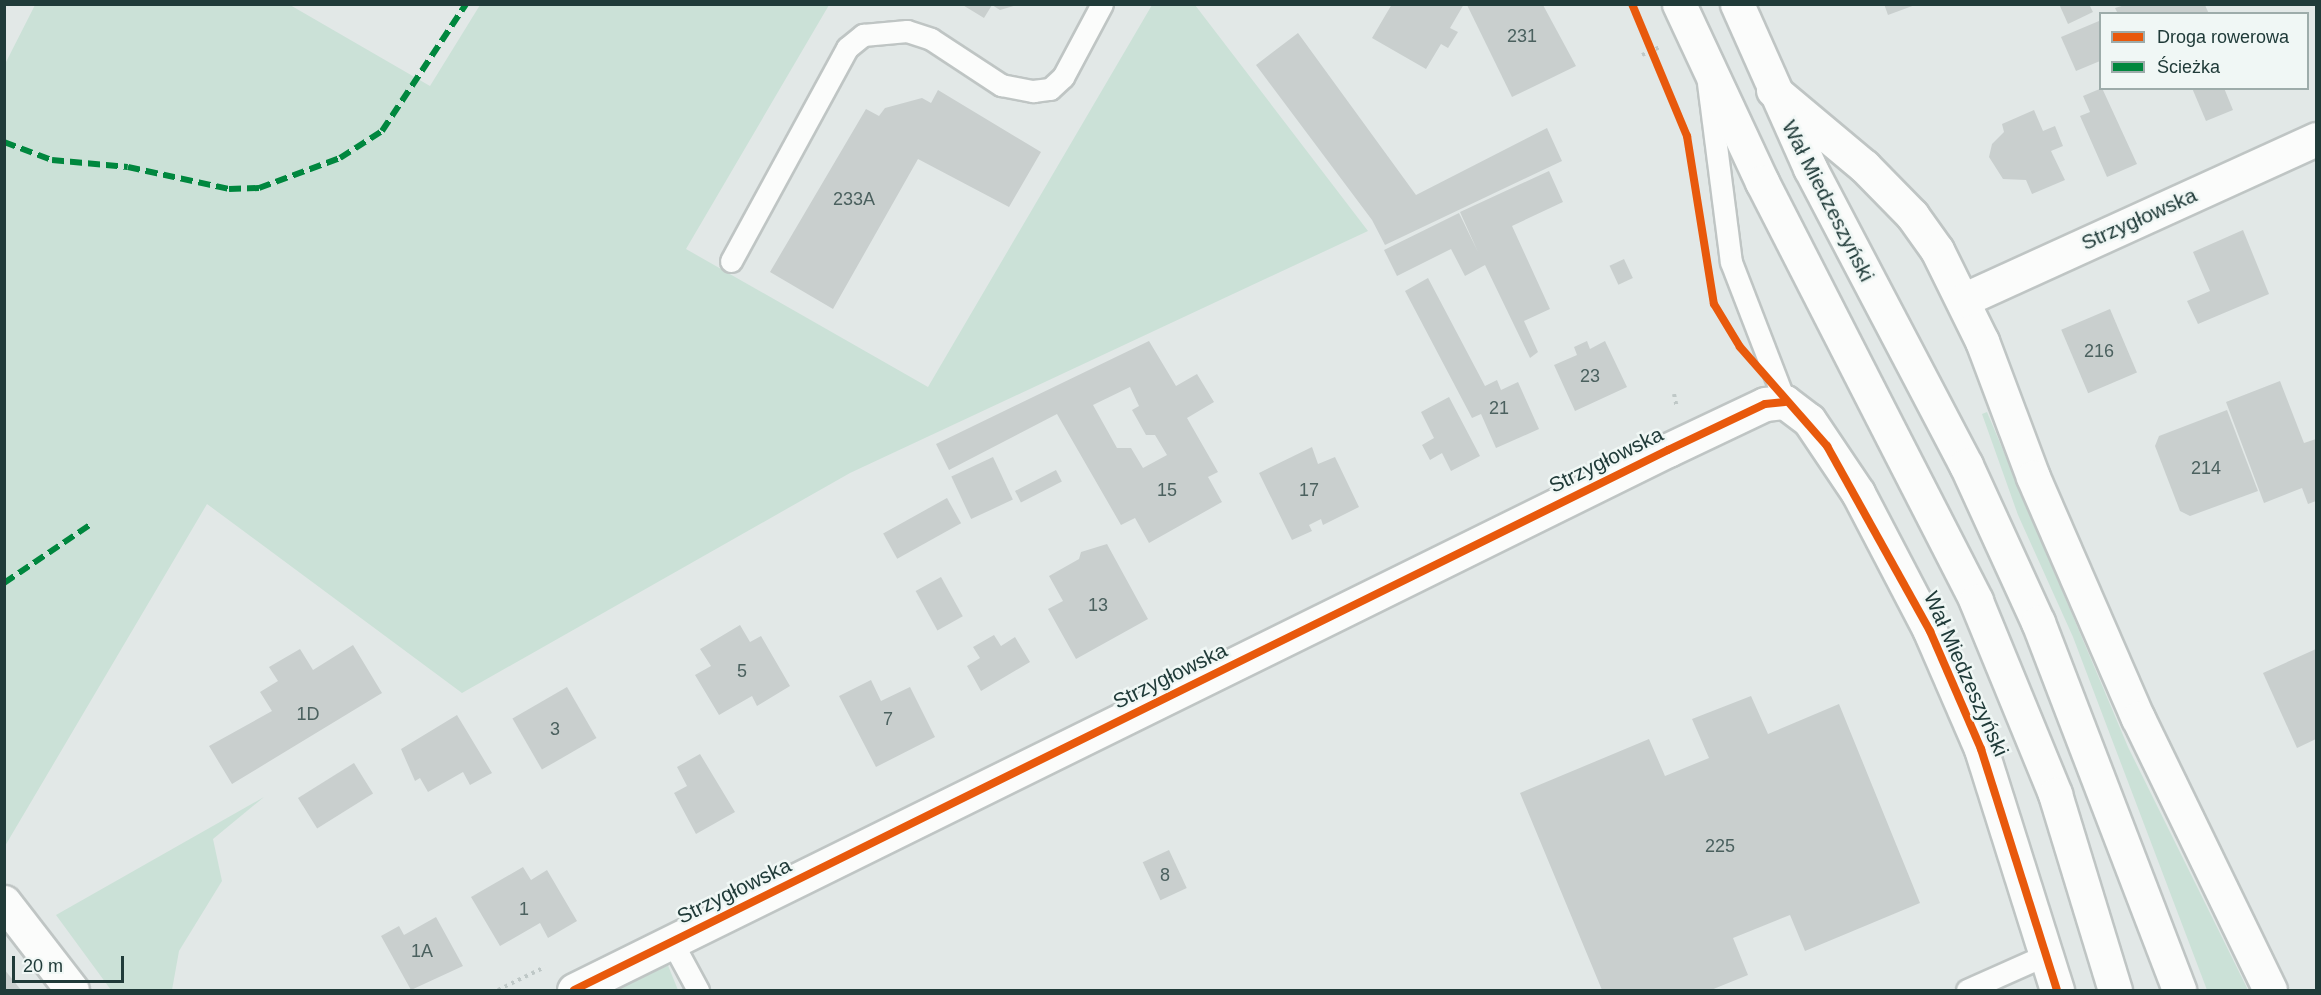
<!DOCTYPE html>
<meta charset="utf-8">
<style>
body{margin:0}
#map{position:relative;width:2321px;height:995px;overflow:hidden;background:#e2e8e7;font-family:Arial,sans-serif}
div>[style]{position:absolute}
[style*='--x']{left:calc(var(--x)*1px);top:calc(var(--y)*1px);width:calc(var(--w)*1px);rotate:calc(var(--a)*1deg)}
.green>*{inset:0;background:#cbe1d7}
.building>*{inset:0;background:#c9cfce;transform-origin:0 0}
.path>*{height:4px;margin-top:-2px;transform-origin:0;background:repeating-linear-gradient(90deg,#bfc8c7 0 3px,transparent 0 7.5px)}
.roads{filter:drop-shadow(2px 0 #bfc5c4) drop-shadow(-2px 0 #bfc5c4) drop-shadow(0 2px #bfc5c4) drop-shadow(0 -2px #bfc5c4)}
.service>*{height:21px;margin:-10.5px;padding:0 10.5px;transform-origin:10.5px;border-radius:10.5px;background:#fbfcfb}
.minor>*{height:33px;margin:-16.5px;padding:0 16.5px;transform-origin:16.5px;border-radius:16.5px;background:#fbfcfb}
.secondary>*{height:33px;margin:-16.5px;padding:0 16.5px;transform-origin:16.5px;border-radius:16.5px;background:#fbfcfb}
.quiet>*{height:6px;margin-top:-3px;transform-origin:0;background:repeating-linear-gradient(90deg,#00873e 0 12px,transparent 0 18px)}
.cycleway>*{height:8px;margin:-4px;padding:0 4px;transform-origin:4px;border-radius:4px;background:#e8590c}
span{translate:-50% -50%;white-space:nowrap;text-align:center;line-height:1.15;-webkit-text-stroke:5px #f0f7f5;paint-order:stroke}
.number-label{font-size:18px;color:#4b615f}
.number-label span{-webkit-text-stroke-width:0}
.street-label{font-size:21px;color:#203b39}
.frame{position:absolute;inset:0;border:6px solid #203b39;pointer-events:none}
.legend{position:absolute;left:2099px;top:12px;width:210px;height:78px;box-sizing:border-box;background:#f0f7f5;border:2px solid #9dacaa;margin:0;padding:8px 10px;list-style:none;font-size:18px;color:#203b39}
.legend li{display:flex;align-items:center;gap:12px;height:30px}
.legend b{width:30px;border:2px solid #9dacaa}
.scale{position:absolute;left:12px;top:956px;width:112px;height:27px;box-sizing:border-box;border:3px solid #203b39;border-top:0;padding-left:8px;font-size:18px;line-height:21px;white-space:nowrap;color:#203b39;-webkit-text-stroke:4px #f0f7f5;paint-order:stroke}
</style>
<div id="map">
<div class="green">
<div style="clip-path:polygon(35px 5px,290px 5px,430px 86px,480px 5px,829px 5px,686px 249px,928px 387px,1152px 5px,1195px 5px,1368px 231px,850px 473px,462px 693px,207px 504px,5px 846px,4px 66px)"></div>
<div style="clip-path:polygon(1987px 412px,2128px 747px,2248px 990px,2207px 990px,2073px 637px,2018px 515px,1982px 414px)"></div>
<div style="clip-path:polygon(264px 797px,213px 839px,222px 881px,179px 951px,172px 990px,111px 990px,56px 915px)"></div>
<div style="clip-path:polygon(667px 963px,678px 990px,607px 990px)"></div>
</div>
<div class="building">
<div style="clip-path:polygon(961px 4px,1017px 4px,1017px 5px,1000px 10px,992px 5px,984px 18px)"></div>
<div style="clip-path:polygon(1392px 4px,1464px 4px,1450px 28px,1458px 32px,1448px 48px,1441px 44px,1426px 69px,1372px 38px)"></div>
<div style="clip-path:polygon(1884px 4px,1915px 4px,1915px 5px,1888px 15px)"></div>
<div style="clip-path:polygon(2059px 4px,2089px 4px,2093px 12px,2068px 24px)"></div>
<div style="clip-path:polygon(1467px 5px,1543px 5px,1576px 66px,1512px 97px)"></div>
<div style="clip-path:polygon(2125px 5px,2205px 5px,2209px 14px,2118px 14px,2115px 8px)"></div>
<div style="clip-path:polygon(2099px 21px,2100px 61px,2076px 71px,2061px 37px)"></div>
<div style="clip-path:polygon(1298px 33px,1416px 195px,1547px 128px,1562px 161px,1385px 245px,1372px 220px,1256px 65px)"></div>
<div style="clip-path:polygon(2102px 88px,2137px 164px,2107px 177px,2080px 116px,2090px 112px,2083px 96px)"></div>
<div style="clip-path:polygon(2192px 88px,2224px 88px,2233px 110px,2206px 121px)"></div>
<div style="clip-path:polygon(938px 90px,1041px 152px,1009px 207px,918px 159px,833px 309px,770px 272px,866px 109px,879px 116px,885px 108px,922px 98px,931px 103px)"></div>
<div style="clip-path:polygon(2034px 110px,2043px 131px,2055px 126px,2063px 146px,2051px 151px,2065px 180px,2032px 194px,2026px 180px,2003px 179px,1989px 157px,1992px 144px,2004px 132px,2002px 124px)"></div>
<div style="clip-path:polygon(1549px 171px,1563px 202px,1512px 226px,1550px 309px,1524px 321px,1538px 352px,1530px 358px,1485px 265px,1465px 276px,1451px 249px,1397px 276px,1384px 250px,1459px 213px,1478px 252px,1460px 212px)"></div>
<div style="clip-path:polygon(2243px 230px,2269px 294px,2198px 324px,2187px 301px,2210px 291px,2193px 252px)"></div>
<div style="left:1624px;top:259px;width:21px;height:16px;rotate:65deg"></div>
<div style="clip-path:polygon(1428px 278px,1485px 386px,1497px 380px,1501px 390px,1518px 382px,1539px 429px,1496px 448px,1481px 414px,1472px 418px,1405px 291px)"></div>
<div style="left:2110px;top:309px;width:69px;height:53px;rotate:67deg"></div>
<div style="clip-path:polygon(evenodd,1149px 341px,1176px 386px,1197px 374px,1214px 402px,1187px 418px,1218px 472px,1208px 477px,1222px 502px,1149px 543px,1135px 518px,1121px 525px,1057px 414px,949px 470px,936px 444px,1149px 341px,1130px 387px,1139px 406px,1132px 410px,1146px 435px,1155px 435px,1167px 455px,1143px 468px,1131px 448px,1117px 448px,1093px 405px,1130px 387px)"></div>
<div style="clip-path:polygon(1587px 341px,1590px 349px,1605px 341px,1627px 387px,1575px 411px,1554px 365px,1577px 355px,1574px 347px)"></div>
<div style="clip-path:polygon(2280px 381px,2304px 443px,2316px 439px,2316px 501px,2308px 504px,2302px 488px,2264px 503px,2226px 402px)"></div>
<div style="clip-path:polygon(1449px 397px,1480px 456px,1451px 471px,1442px 453px,1430px 460px,1422px 445px,1434px 438px,1421px 412px)"></div>
<div style="clip-path:polygon(2227px 410px,2258px 491px,2190px 516px,2180px 511px,2155px 446px,2159px 436px)"></div>
<div style="clip-path:polygon(1312px 447px,1318px 464px,1335px 457px,1359px 507px,1323px 525px,1321px 519px,1309px 525px,1312px 531px,1292px 540px,1259px 473px)"></div>
<div style="left:993px;top:457px;width:47px;height:46px;rotate:65deg"></div>
<div style="left:1056px;top:470px;width:13px;height:46px;rotate:63deg"></div>
<div style="left:947px;top:498px;width:29px;height:73px;rotate:61deg"></div>
<div style="clip-path:polygon(1107px 544px,1148px 619px,1076px 659px,1048px 609px,1063px 601px,1049px 576px,1079px 559px,1081px 552px)"></div>
<div style="left:941px;top:577px;width:45px;height:29px;rotate:61deg"></div>
<div style="clip-path:polygon(740px 625px,750px 642px,761px 636px,790px 686px,757px 706px,752px 696px,719px 715px,695px 675px,711px 666px,700px 649px)"></div>
<div style="clip-path:polygon(994px 635px,1001px 646px,1015px 637px,1030px 662px,981px 691px,967px 666px,980px 658px,973px 647px)"></div>
<div style="clip-path:polygon(353px 645px,382px 693px,232px 784px,209px 746px,272px 711px,260px 692px,278px 681px,269px 667px,300px 649px,313px 670px)"></div>
<div style="clip-path:polygon(2316px 649px,2316px 739px,2297px 748px,2263px 673px)"></div>
<div style="clip-path:polygon(871px 680px,881px 701px,910px 687px,935px 737px,876px 767px,839px 696px)"></div>
<div style="left:567px;top:687px;width:59px;height:63px;rotate:60deg"></div>
<div style="clip-path:polygon(1751px 696px,1768px 734px,1839px 704px,1920px 903px,1805px 951px,1790px 915px,1733px 938px,1748px 975px,1711px 990px,1602px 990px,1520px 793px,1649px 739px,1665px 776px,1709px 758px,1692px 719px)"></div>
<div style="clip-path:polygon(457px 715px,492px 773px,470px 785px,463px 772px,428px 792px,420px 778px,415px 781px,401px 749px)"></div>
<div style="clip-path:polygon(700px 754px,735px 812px,696px 834px,674px 793px,687px 786px,677px 767px)"></div>
<div style="left:354px;top:763px;width:36px;height:66px;rotate:58deg"></div>
<div style="left:1169px;top:850px;width:42px;height:29px;rotate:65deg"></div>
<div style="clip-path:polygon(523px 867px,531px 880px,547px 870px,577px 921px,548px 938px,540px 923px,500px 946px,471px 897px)"></div>
<div style="clip-path:polygon(436px 917px,463px 966px,411px 990px,381px 936px,399px 926px,404px 935px)"></div>
<div style="clip-path:polygon(4px 969px,21px 990px,4px 990px)"></div>
</div>
<div class="path">
<div style="--x:1642;--y:55;--w:20;--a:-24"></div>
<div style="--x:1674;--y:394;--w:14;--a:78"></div>
<div style="--x:498;--y:990;--w:52;--a:-26.1"></div>
</div>
<div class="roads">
<div class="service">
<div style="--x:1708;--y:83;--w:180;--a:82.7"></div>
<div style="--x:1731;--y:262;--w:150;--a:68.9"></div>
<div style="--x:731;--y:261;--w:243;--a:-61.4"></div>
<div style="--x:847;--y:48;--w:21;--a:-39"></div>
<div style="--x:863;--y:35;--w:44;--a:-5.2"></div>
<div style="--x:907;--y:31;--w:25;--a:18"></div>
<div style="--x:931;--y:39;--w:84;--a:33.3"></div>
<div style="--x:1001;--y:85;--w:33;--a:11"></div>
<div style="--x:1033;--y:91;--w:17;--a:-7"></div>
<div style="--x:1050;--y:89;--w:18;--a:-43"></div>
<div style="--x:1063;--y:77;--w:83;--a:-61.9"></div>
<div style="--x:672;--y:942;--w:55;--a:61.6"></div>
<div style="--x:1967;--y:990;--w:89;--a:-24"></div>
</div>
<div class="minor">
<div style="--x:1773;--y:90;--w:119;--a:39.9"></div>
<div style="--x:1864;--y:166;--w:69;--a:45.6"></div>
<div style="--x:1912;--y:215;--w:43;--a:54.5"></div>
<div style="--x:1937;--y:250;--w:102;--a:63.7"></div>
<div style="--x:1982;--y:341;--w:145;--a:69.4"></div>
<div style="--x:2033;--y:477;--w:263;--a:66.5"></div>
<div style="--x:2138;--y:718;--w:302;--a:64.1"></div>
<div style="--x:1963;--y:300;--w:388;--a:-24.5"></div>
<div style="--x:4;--y:902;--w:111;--a:52.3"></div>
<div style="--x:574;--y:990;--w:1220;--a:-26.27"></div>
<div style="--x:1668;--y:450;--w:107;--a:-25.4"></div>
<div style="--x:1765;--y:404;--w:20;--a:-6"></div>
<div style="--x:1785;--y:402;--w:30;--a:37"></div>
<div style="--x:1809;--y:420;--w:88;--a:56.1"></div>
<div style="--x:1858;--y:493;--w:156;--a:62.4"></div>
<div style="--x:1930;--y:631;--w:129;--a:66.6"></div>
<div style="--x:1981;--y:749;--w:253;--a:72.5"></div>
</div>
<div class="secondary">
<div style="--x:1679;--y:4;--w:196;--a:65"></div>
<div style="--x:1762;--y:182;--w:470;--a:62.9"></div>
<div style="--x:1976;--y:601;--w:209;--a:67.7"></div>
<div style="--x:2055;--y:794;--w:205;--a:73"></div>
<div style="--x:1737;--y:4;--w:180;--a:66"></div>
<div style="--x:1810;--y:168;--w:335;--a:62.3"></div>
<div style="--x:1966;--y:465;--w:173;--a:65.4"></div>
<div style="--x:2038;--y:622;--w:394;--a:69"></div>
</div>
</div>
<div class="quiet">
<div style="--x:4;--y:142;--w:51;--a:20.6"></div>
<div style="--x:52;--y:160;--w:76;--a:5.3"></div>
<div style="--x:128;--y:167;--w:103;--a:12.3"></div>
<div style="--x:229;--y:189;--w:30;--a:-2"></div>
<div style="--x:259;--y:188;--w:86;--a:-20.3"></div>
<div style="--x:340;--y:158;--w:50;--a:-32.7"></div>
<div style="--x:382;--y:131;--w:152;--a:-56.5"></div>
<div style="--x:4;--y:583;--w:105;--a:-34.1"></div>
</div>
<div class="cycleway">
<div style="--x:1632;--y:4;--w:143;--a:67.4"></div>
<div style="--x:1687;--y:136;--w:170;--a:80.9"></div>
<div style="--x:1714;--y:304;--w:50;--a:58.8"></div>
<div style="--x:1740;--y:347;--w:132;--a:48.7"></div>
<div style="--x:1827;--y:446;--w:212;--a:60.9"></div>
<div style="--x:1930;--y:631;--w:129;--a:66.6"></div>
<div style="--x:1981;--y:749;--w:253;--a:72.5"></div>
<div style="--x:574;--y:990;--w:1220;--a:-26.27"></div>
<div style="--x:1668;--y:450;--w:107;--a:-25.4"></div>
<div style="--x:1765;--y:404;--w:20;--a:-6"></div>
</div>
<div class="number-label">
<span style="left:1522px;top:36px">231</span>
<span style="left:854px;top:199px">233A</span>
<span style="left:2099px;top:351px">216</span>
<span style="left:1590px;top:376px">23</span>
<span style="left:1499px;top:408px">21</span>
<span style="left:2206px;top:468px">214</span>
<span style="left:1167px;top:490px">15</span>
<span style="left:1309px;top:490px">17</span>
<span style="left:1098px;top:605px">13</span>
<span style="left:742px;top:671px">5</span>
<span style="left:308px;top:714px">1D</span>
<span style="left:888px;top:719px">7</span>
<span style="left:555px;top:729px">3</span>
<span style="left:1720px;top:846px">225</span>
<span style="left:1165px;top:875px">8</span>
<span style="left:524px;top:909px">1</span>
<span style="left:422px;top:951px">1A</span>
</div>
<div class="street-label">
<span style="left:1828px;top:201px;rotate:63deg">Wał Miedzeszyński</span>
<span style="left:2139px;top:219px;rotate:-24deg">Strzygłowska</span>
<span style="left:1606px;top:460px;rotate:-26deg">Strzygłowska</span>
<span style="left:1966px;top:674px;rotate:66deg">Wał Miedzeszyński</span>
<span style="left:1170px;top:676px;rotate:-26deg">Strzygłowska</span>
<span style="left:734px;top:891px;rotate:-26deg">Strzygłowska</span>
</div>
<div class="frame"></div>
<ul class="legend">
<li><b style="height:8px;background:#e8590c"></b>Droga rowerowa</li>
<li><b style="height:8px;background:#00873e"></b>Ścieżka</li>
</ul>
<div class="scale">20 m</div>
</div>
